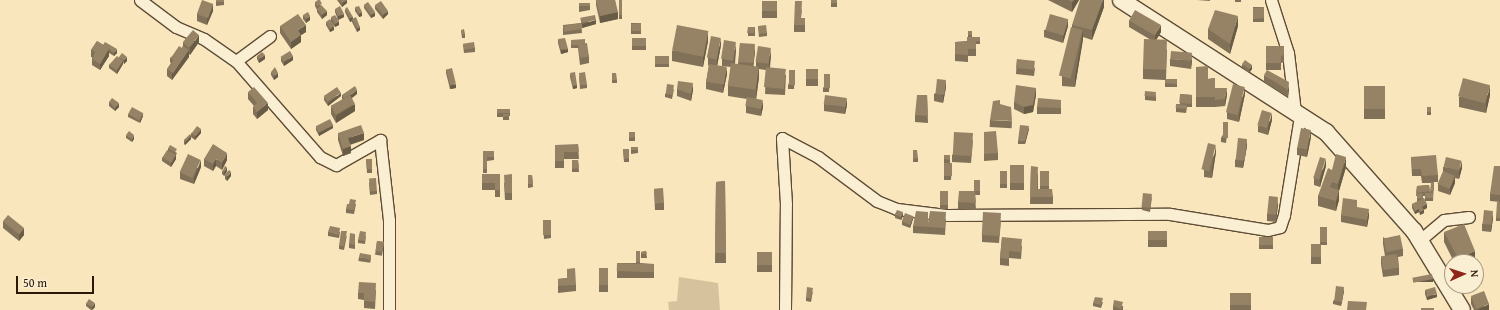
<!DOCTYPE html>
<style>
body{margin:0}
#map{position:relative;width:1500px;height:310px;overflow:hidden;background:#f9e6bc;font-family:"Gentium Book Plus",serif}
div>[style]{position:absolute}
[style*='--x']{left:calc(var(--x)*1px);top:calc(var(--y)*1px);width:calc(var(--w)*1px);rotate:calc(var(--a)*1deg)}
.green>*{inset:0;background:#d6c39e}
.roads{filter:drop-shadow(1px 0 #5e4c36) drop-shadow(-1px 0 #5e4c36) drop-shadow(0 1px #5e4c36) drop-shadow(0 -1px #5e4c36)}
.street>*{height:11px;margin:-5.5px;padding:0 5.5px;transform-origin:5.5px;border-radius:5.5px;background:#fbefd3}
.secondary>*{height:16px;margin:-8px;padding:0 8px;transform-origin:8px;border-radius:8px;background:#fbefd3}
.wall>*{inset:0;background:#817158;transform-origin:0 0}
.shaded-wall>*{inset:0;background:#695c47;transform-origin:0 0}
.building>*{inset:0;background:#968366;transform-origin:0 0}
span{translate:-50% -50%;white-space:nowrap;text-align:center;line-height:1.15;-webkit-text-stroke:4px #fbefd3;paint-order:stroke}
.north{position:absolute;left:1444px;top:254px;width:40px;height:40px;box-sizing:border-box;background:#fbefd3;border:1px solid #a79982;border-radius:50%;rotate:87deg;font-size:11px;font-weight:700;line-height:16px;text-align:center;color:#2a1809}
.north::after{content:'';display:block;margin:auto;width:14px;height:18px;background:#8f2418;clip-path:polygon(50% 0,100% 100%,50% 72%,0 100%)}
.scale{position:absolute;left:16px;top:276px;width:78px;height:18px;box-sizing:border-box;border:2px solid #2a1809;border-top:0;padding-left:5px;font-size:12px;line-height:14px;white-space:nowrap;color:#2a1809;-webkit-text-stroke:3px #fbefd3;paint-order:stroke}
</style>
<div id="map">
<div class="green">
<div style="clip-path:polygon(679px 277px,718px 283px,720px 310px,669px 310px,668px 302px,677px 301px)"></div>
</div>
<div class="roads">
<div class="street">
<div style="--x:140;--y:0;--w:45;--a:36.9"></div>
<div style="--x:176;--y:27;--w:30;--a:23"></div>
<div style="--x:204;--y:39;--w:39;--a:35"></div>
<div style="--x:1271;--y:0;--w:56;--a:72.2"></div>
<div style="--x:1288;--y:53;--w:59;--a:83.2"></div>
<div style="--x:270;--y:36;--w:42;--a:143.7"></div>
<div style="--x:236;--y:61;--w:128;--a:48.8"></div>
<div style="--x:320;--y:157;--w:18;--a:27"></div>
<div style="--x:336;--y:165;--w:51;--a:-29.6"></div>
<div style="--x:380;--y:140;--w:81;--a:83.6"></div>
<div style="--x:389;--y:220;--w:90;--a:90"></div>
<div style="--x:1420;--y:240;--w:31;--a:-40"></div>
<div style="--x:1444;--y:220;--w:25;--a:-7"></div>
<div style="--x:785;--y:310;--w:106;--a:-89.5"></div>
<div style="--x:786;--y:204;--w:66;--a:-93.5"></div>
<div style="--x:782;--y:138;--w:41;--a:27.8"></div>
<div style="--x:818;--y:157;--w:74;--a:36.7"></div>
<div style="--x:877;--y:201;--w:22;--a:22"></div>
<div style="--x:897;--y:209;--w:49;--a:7"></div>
<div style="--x:946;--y:215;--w:224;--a:-0.3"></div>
<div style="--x:1170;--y:214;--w:99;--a:9.3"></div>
<div style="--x:1268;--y:230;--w:12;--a:-14"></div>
<div style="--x:1280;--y:227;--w:13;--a:-72"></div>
<div style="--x:1284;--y:215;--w:100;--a:-80.8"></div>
</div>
<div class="secondary">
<div style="--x:1121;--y:0;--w:244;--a:32.8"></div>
<div style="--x:1326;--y:132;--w:132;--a:48.4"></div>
<div style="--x:1414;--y:231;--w:92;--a:58.7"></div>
</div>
</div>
<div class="wall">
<div style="clip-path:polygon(216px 0,224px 0,224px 5px,216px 6px)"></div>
<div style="clip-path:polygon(337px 0,347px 0,347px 3px,342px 7px)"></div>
<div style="clip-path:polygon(596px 0,615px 0,618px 19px,600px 23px,596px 5px)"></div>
<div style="left:619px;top:0;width:3px;height:19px"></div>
<div style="left:831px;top:0;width:6px;height:7px"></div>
<div style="clip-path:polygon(1048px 0,1079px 0,1072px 12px)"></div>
<div style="clip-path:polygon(1104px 0,1104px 7px,1092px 40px,1083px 37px,1075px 87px,1062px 86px,1062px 76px,1072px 27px,1072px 25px)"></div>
<div style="clip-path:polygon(1197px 0,1210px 0,1210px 1px)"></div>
<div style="left:1235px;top:0;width:6px;height:2px"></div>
<div style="left:762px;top:1px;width:15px;height:17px"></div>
<div style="clip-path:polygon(315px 2px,322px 6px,327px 15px,322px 19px,317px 12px,317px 10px,315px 6px)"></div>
<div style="clip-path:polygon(364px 5px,375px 16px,371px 18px,364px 8px)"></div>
<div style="clip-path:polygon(375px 5px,388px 14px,383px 19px,375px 9px)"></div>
<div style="clip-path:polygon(579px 5px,590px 6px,590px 10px,579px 12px)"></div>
<div style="clip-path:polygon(355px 7px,362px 16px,359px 17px,355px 11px)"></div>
<div style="left:1264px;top:7px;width:15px;height:11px;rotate:90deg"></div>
<div style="clip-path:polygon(802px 8px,801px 18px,805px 18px,805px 32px,794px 32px,794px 25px)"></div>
<div style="clip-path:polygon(335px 9px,344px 17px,338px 20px,335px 12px)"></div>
<div style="clip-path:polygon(345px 9px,353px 19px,360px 30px,357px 32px,352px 22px,352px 21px,350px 22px,345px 12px)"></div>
<div style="clip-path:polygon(213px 11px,207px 25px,197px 21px,197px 14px)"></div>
<div style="clip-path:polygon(303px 15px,310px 20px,306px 23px,303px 19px)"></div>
<div style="clip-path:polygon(331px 17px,339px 25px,335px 27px,331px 22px,334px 30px,330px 32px,326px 25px,326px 22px,331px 21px)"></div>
<div style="clip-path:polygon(581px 19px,596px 24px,582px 28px,581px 23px,582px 33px,563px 35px,563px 25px,581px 23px)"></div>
<div style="clip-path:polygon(1129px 20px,1161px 32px,1156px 40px,1167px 50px,1166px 79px,1177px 79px,1177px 87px,1165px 87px,1165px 80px,1143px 79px,1143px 69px,1151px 40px,1129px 27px)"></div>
<div style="left:641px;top:23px;width:11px;height:10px;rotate:90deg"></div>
<div style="clip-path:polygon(280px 26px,306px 32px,301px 35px,301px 42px,291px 49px,280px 33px)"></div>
<div style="clip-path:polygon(758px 26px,767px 33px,767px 36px,759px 37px)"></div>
<div style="clip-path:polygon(1068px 26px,1063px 43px,1044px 37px,1044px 30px)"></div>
<div style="clip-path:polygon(1238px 26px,1230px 54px,1208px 39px,1208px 29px)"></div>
<div style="left:748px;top:27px;width:7px;height:9px"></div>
<div style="clip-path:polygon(461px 30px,465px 34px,465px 38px,462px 38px)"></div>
<div style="clip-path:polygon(968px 31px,972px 31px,972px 37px,980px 37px,980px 44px,976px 44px,976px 56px,968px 56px,968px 62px,955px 61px,955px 42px,967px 41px,967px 37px,968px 37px)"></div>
<div style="left:646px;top:38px;width:12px;height:14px;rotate:90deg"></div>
<div style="clip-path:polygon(558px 39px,568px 52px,561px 54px,558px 43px)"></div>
<div style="clip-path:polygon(571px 40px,585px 43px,589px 57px,589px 63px,580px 65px,578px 48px,571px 48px)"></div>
<div style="clip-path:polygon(97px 41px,117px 53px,114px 56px,109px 53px,109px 56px,100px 70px,92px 65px,92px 57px,91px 57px,91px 50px)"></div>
<div style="clip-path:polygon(708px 41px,703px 67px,672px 61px,672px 51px)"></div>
<div style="clip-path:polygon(199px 42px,190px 55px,189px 54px,189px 57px,172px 80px,167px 76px,167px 69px,171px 63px,170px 62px,170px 58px,182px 48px,183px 46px,183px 43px)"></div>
<div style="clip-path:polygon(740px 43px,755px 51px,753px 66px,756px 67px,756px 62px,771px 55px,770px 68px,786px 75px,785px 95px,765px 94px,766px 70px,759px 69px,759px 77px,756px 99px,763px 107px,761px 116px,746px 113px,746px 106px,747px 99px,728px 96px,728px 86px,731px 67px,722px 66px,722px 59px,736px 49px,735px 64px,738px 64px)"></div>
<div style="clip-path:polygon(463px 44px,475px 48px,475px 52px,464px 53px)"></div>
<div style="clip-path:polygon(721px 45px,717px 66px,727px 74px,723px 93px,706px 89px,706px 82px,709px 66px,708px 65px,708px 58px)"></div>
<div style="clip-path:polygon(1266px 46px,1284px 46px,1284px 62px,1281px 63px,1281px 70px,1266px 70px)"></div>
<div style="clip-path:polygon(257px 56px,265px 59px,259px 63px,257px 59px)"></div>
<div style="left:669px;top:56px;width:11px;height:14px;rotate:90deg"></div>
<div style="clip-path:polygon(119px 57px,127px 61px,124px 64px,123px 62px,123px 64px,117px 74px,109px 68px,109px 65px,119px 58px)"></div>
<div style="clip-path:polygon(281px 57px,293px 60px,284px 66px,281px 61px)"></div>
<div style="clip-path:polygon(1017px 59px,1035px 68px,1034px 76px,1016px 74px)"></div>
<div style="clip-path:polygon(1170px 59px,1192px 60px,1191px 69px,1170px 66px)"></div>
<div style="clip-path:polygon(1242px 64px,1252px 69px,1249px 73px,1242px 67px)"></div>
<div style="clip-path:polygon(1196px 67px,1208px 79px,1215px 78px,1215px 100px,1227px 95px,1225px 106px,1215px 107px,1196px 107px)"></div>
<div style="clip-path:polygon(446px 69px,456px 88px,450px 89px,446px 73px)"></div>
<div style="left:806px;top:69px;width:12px;height:17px"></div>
<div style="clip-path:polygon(795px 70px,794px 89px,788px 89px,788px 85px)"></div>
<div style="clip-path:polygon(271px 72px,278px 77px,274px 80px,271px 75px)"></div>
<div style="clip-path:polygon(570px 73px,577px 88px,573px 89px,570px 77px)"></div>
<div style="clip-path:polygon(612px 73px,617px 80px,617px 83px,612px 83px)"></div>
<div style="clip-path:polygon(1264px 75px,1289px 89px,1288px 97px,1264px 82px)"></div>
<div style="clip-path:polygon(579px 76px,587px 85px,587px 88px,580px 89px)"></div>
<div style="clip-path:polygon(830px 78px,829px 92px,823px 92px,823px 88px)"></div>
<div style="left:1364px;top:86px;width:21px;height:33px"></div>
<div style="clip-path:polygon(946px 87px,943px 103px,934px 101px,934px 94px)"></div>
<div style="clip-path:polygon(674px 89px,672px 99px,665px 97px,665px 94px)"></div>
<div style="clip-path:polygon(677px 89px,693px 90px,691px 101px,677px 96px)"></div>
<div style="clip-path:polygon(248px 92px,268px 110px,257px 119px,253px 114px,253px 107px,254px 106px,248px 99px)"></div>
<div style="clip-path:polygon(357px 94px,352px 98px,355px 111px,336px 123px,331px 114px,331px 107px,342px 100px,342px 95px)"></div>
<div style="clip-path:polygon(1180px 94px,1192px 95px,1192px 107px,1187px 107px,1186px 113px,1176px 112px,1176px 104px,1180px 104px)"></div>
<div style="clip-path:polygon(1245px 94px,1239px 122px,1227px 119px,1227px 112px)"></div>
<div style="clip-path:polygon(927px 95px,928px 123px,915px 122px,915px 115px)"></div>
<div style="clip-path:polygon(1036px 95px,1033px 112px,1024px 114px,1014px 109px,1014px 102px)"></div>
<div style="clip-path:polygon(1156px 95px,1156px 101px,1145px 100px,1145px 96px)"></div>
<div style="clip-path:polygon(1490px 95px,1486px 113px,1459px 107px,1459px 97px)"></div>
<div style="clip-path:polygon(341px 96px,328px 106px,324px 100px,324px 97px)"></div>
<div style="clip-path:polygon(109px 102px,119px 107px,115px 111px,109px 106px)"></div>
<div style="clip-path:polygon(824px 104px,847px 105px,845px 114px,824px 111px)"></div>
<div style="left:1037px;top:107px;width:24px;height:7px"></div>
<div style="left:1427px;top:107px;width:4px;height:8px"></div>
<div style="clip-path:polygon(497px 109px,510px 109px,510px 116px,509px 116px,509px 120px,503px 120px,503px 117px,497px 117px)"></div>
<div style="clip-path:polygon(128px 114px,143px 116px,140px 123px,128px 117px)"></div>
<div style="left:990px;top:120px;width:22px;height:7px;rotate:3deg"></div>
<div style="clip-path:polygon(1272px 120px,1268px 135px,1258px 132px,1258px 126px)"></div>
<div style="clip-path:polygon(316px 126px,333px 128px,319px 136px,316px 130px)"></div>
<div style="clip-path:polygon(1228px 126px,1226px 143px,1221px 142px,1221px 138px)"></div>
<div style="clip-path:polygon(1029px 129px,1025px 144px,1018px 144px,1018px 141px)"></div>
<div style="clip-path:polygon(629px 132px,635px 137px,635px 141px,629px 141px)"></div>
<div style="clip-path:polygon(984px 132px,998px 153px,998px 160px,984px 161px)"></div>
<div style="clip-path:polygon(191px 133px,201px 133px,195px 140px,191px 137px,191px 139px,185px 145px,184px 144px,184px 140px,191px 135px)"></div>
<div style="clip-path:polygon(338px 133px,364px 140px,350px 145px,351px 153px,343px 156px,338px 140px)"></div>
<div style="clip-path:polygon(126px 135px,134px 139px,132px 142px,126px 138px)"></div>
<div style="clip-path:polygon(1311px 137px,1307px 157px,1297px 155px,1297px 148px)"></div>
<div style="clip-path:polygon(973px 140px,971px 163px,952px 162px,952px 155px)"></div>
<div style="clip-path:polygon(578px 144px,579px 159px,564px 159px,564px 168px,555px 168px,555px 152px)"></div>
<div style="clip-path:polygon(1247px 146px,1243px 168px,1235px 167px,1235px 160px)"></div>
<div style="clip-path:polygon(631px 147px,638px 147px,638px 153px,631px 154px)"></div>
<div style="clip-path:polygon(168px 148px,177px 153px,176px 155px,176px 159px,171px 167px,162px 161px,162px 158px,168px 150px)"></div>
<div style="clip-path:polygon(623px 149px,629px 149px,629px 162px,624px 162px)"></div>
<div style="clip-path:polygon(913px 150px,918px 158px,918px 162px,913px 162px)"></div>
<div style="clip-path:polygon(483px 151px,494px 151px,494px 160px,487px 161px,487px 173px,483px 173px)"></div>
<div style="clip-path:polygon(1216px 152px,1212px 178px,1204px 177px,1204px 170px)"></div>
<div style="clip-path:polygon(944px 155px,950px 155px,950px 163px,952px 163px,951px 180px,944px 180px)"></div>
<div style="clip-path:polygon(evenodd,1411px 157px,1438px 175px,1438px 182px,1434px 182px,1433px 201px,1425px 201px,1427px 208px,1424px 210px,1424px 213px,1420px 215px,1419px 212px,1415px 214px,1412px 208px,1412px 204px,1417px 202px,1417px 196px,1416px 196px,1417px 186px,1429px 185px,1430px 193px,1431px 183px,1422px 183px,1421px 176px,1412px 176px,1411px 157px,1423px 196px,1425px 196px,1425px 200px,1423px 198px,1423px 196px)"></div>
<div style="clip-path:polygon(204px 159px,227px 160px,222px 170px,216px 166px,213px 171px,204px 166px)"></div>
<div style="clip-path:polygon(366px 159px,372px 159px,372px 173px,367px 173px)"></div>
<div style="clip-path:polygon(572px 160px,578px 160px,579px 172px,572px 172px)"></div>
<div style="left:1010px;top:165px;width:14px;height:25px"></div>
<div style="clip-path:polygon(1031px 166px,1038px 174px,1038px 189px,1040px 189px,1040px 171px,1049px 171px,1049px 189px,1053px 197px,1053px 204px,1030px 204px)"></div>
<div style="clip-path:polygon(1326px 166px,1320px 187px,1314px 185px,1314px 178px)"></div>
<div style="clip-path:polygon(1500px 166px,1500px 202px,1490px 201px,1490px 194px)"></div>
<div style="clip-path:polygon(201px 167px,194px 184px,180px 179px,180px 172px)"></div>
<div style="clip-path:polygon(1346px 167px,1339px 191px,1339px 200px,1336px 211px,1318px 206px,1318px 196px,1332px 170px)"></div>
<div style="clip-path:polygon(1443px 167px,1462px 168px,1459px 179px,1455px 178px,1455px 183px,1450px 195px,1438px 191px,1438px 184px,1443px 173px)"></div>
<div style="clip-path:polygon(222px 171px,227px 171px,224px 176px,222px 174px)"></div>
<div style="left:1000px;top:171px;width:7px;height:17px"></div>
<div style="clip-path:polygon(482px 174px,500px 174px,500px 197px,495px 197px,495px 190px,482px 190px)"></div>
<div style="clip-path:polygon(225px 175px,231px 176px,227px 181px,225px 179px)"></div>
<div style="clip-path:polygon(528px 175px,532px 175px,533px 187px,528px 188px)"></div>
<div style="clip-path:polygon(980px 180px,980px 195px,975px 195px,976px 210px,958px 209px,958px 202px,974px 191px)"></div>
<div style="clip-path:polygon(725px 181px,726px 263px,715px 263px,716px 182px)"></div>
<div style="clip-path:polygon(369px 182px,377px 191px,377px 194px,370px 195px)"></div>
<div style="clip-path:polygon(504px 182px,512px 193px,512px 200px,505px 200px)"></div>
<div style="clip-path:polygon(654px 189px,664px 203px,664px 210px,655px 210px)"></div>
<div style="left:948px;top:191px;width:18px;height:8px;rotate:90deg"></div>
<div style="clip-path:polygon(1152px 197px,1150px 212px,1142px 210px,1142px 207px)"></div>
<div style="clip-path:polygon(1500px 202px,1500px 221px,1496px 221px,1496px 218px)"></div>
<div style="clip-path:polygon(349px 204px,356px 204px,354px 214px,346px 213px,346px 209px)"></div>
<div style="clip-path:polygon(1278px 204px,1276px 222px,1267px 221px,1267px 214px)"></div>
<div style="clip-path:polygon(895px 214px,903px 216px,901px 220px,895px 218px)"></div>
<div style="clip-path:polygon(1341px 215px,1369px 216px,1367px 227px,1341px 222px)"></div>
<div style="clip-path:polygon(1493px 218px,1491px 232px,1482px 231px,1482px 224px)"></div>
<div style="clip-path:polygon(913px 219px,910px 228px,902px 225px,902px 221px)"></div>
<div style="clip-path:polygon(946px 219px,945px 235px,913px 233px,913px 226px)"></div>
<div style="clip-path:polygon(543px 220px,551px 220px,551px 238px,544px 239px)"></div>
<div style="clip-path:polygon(1001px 220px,999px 243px,982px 242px,982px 235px)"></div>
<div style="clip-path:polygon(3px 221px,24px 235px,19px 241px,3px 228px)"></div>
<div style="clip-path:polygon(1320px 227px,1327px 227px,1327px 245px,1321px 245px,1321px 264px,1311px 264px,1311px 244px,1320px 244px)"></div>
<div style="left:1148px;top:231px;width:19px;height:16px"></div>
<div style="clip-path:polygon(328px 232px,340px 232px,339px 238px,328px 236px)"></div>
<div style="clip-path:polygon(1444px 232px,1475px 261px,1473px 262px,1454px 262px,1444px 242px)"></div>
<div style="clip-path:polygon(355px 234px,355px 249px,349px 248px,349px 244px)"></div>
<div style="clip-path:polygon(347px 235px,344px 250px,339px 249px,339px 246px)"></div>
<div style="clip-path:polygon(366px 236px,365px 244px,358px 243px,358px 240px)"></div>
<div style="clip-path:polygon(1002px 237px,1022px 246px,1021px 259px,1009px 258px,1009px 266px,1000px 265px,1000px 258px)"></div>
<div style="left:1259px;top:237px;width:14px;height:12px"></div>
<div style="clip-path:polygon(1383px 237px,1403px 249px,1403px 256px,1398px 257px,1399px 268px,1399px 275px,1383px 277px,1381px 264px,1381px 257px,1385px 256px,1383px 244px)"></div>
<div style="left:377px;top:241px;width:7px;height:14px;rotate:8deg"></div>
<div style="clip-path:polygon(636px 251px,640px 251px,640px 263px,654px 264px,654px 278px,617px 278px,617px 263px,636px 263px)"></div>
<div style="clip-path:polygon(646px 251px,647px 258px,641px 258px,641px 252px)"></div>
<div style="left:757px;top:252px;width:15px;height:20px"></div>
<div style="left:359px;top:257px;width:12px;height:4px;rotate:9deg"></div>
<div style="left:599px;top:268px;width:9px;height:24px"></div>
<div style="clip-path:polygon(567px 269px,576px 285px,576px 291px,558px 293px,558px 279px,567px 278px)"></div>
<div style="clip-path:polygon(376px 290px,375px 309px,364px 308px,364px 300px,358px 299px,358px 293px)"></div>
<div style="clip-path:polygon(1425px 290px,1437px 297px,1427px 300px,1425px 294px)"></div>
<div style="clip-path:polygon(813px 291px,811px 302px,806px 301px,806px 298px)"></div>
<div style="clip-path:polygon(1344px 291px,1341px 306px,1333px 304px,1333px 301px)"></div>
<div style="left:1230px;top:293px;width:21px;height:17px"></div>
<div style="clip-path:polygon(1471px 297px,1489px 310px,1474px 310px,1471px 304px)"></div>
<div style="clip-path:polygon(1103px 302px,1101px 308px,1093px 306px,1093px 303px)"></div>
<div style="clip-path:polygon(86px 303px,95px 307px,92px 310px,91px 310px,86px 306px)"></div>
<div style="left:1113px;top:306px;width:10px;height:4px"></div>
</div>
<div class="shaded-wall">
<div style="clip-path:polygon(347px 0,347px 3px,342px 7px,342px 3px)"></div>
<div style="clip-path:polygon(1074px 0,1079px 0,1072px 12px,1072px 2px)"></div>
<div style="clip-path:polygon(1103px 0,1104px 0,1104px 7px,1092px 40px,1092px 30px)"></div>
<div style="clip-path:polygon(213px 4px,213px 11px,207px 25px,207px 18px)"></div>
<div style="clip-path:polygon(327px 11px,327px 15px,322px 19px,322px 15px)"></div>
<div style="clip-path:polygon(388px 11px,388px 14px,383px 19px,383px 15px)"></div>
<div style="clip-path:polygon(362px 12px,362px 16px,359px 17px,359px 14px)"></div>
<div style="clip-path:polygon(375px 12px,375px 16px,371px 18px,371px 15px)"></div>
<div style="clip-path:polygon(618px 12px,618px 19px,600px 23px,600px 16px)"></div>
<div style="clip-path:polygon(344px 14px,344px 17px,338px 20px,338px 16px)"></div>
<div style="clip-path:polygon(310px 16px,310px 20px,306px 23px,306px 19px)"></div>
<div style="clip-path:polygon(1238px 16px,1238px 26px,1230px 54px,1230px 44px)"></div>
<div style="clip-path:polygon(353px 17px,353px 20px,352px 19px,352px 21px,350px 22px,350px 18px)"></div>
<div style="clip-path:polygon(1068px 19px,1068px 26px,1063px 43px,1063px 36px)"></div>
<div style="clip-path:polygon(596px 20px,596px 24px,582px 28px,582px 24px)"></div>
<div style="clip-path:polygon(339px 21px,339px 25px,335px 27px,335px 24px)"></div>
<div style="clip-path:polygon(306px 25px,306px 32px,298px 37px,298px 30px)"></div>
<div style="clip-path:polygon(1161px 25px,1161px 32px,1155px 42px,1155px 35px)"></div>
<div style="clip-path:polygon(334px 26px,334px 30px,330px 32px,330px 29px)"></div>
<div style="clip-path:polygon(360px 27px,360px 30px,357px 32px,357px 28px)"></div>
<div style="clip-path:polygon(1083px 30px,1083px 40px,1075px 87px,1075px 77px)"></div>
<div style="clip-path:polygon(708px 31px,708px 41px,703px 67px,703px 57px)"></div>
<div style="clip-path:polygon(199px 35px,199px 42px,190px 55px,190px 48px)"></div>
<div style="clip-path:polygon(301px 35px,301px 42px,291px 49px,291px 42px)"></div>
<div style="clip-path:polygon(721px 38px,721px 45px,717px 67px,717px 60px)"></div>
<div style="clip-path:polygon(736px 42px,736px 49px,734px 67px,734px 60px)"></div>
<div style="clip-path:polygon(755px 44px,755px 51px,753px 70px,753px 63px)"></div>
<div style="clip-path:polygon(771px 48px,771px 55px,769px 71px,769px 64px)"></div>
<div style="clip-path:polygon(109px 49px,109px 56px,100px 70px,100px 64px)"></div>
<div style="clip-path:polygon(117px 49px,117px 53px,114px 56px,114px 53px)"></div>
<div style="clip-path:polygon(568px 49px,568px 52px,561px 54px,561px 50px)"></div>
<div style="clip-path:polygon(189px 50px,189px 57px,172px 80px,172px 73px)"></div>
<div style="clip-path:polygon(1192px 53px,1192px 60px,1191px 69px,1191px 62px)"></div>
<div style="clip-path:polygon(265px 55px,265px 59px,259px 63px,259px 59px)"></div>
<div style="clip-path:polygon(293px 56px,293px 60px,284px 66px,284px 62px)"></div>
<div style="clip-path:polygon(127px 57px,127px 61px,124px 64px,124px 60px)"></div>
<div style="clip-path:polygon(123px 61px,123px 64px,117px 74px,117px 70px)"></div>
<div style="clip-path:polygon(1252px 65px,1252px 69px,1249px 73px,1249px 69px)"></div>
<div style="clip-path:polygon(727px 67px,727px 74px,723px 93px,723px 86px)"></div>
<div style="clip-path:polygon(759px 67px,759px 77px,756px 100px,756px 90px)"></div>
<div style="clip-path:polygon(278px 73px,278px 77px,274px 80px,274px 76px)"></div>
<div style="clip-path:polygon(946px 80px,946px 87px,943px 103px,943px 96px)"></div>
<div style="clip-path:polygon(1289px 82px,1289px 89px,1288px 97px,1288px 90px)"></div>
<div style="clip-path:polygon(693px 83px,693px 90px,691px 101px,691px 94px)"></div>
<div style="clip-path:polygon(456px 84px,456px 88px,450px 89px,450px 86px)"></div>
<div style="clip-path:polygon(577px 85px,577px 88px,573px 89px,573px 86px)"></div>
<div style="clip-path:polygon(1490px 85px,1490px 95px,1486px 113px,1486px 103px)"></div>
<div style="clip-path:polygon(1245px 87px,1245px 94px,1239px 122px,1239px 115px)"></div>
<div style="clip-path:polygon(1036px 88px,1036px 95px,1033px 112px,1024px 114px,1024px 107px)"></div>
<div style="clip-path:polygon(1227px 88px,1227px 95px,1225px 106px,1225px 99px)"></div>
<div style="clip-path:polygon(357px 90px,357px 94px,345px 103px,345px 99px)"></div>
<div style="clip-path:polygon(341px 93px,341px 96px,328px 106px,328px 103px)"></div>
<div style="clip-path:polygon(847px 98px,847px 105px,845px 114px,845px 107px)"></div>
<div style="clip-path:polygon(763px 100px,763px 107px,761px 116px,761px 109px)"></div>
<div style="clip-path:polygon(119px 103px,119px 107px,115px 111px,115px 108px)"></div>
<div style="clip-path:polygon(268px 103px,268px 110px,257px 119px,257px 112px)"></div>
<div style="clip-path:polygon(355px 104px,355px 111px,336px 123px,336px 116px)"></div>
<div style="clip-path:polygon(143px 113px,143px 116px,140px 123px,140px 120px)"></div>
<div style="clip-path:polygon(1272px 113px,1272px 120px,1268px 135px,1268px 128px)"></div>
<div style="clip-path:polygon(333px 125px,333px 128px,319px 136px,319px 132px)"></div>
<div style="clip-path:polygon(1029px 126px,1029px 129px,1025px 144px,1025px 141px)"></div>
<div style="clip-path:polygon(201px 129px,201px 133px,195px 140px,195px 136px)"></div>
<div style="clip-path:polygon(1311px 130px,1311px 137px,1307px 157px,1307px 150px)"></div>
<div style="clip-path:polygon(364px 133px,364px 140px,348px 145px,348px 138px)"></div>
<div style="clip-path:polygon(134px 135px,134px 139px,132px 142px,132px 139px)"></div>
<div style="clip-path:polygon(191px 136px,191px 139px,185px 145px,185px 142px)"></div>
<div style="clip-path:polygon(1247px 139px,1247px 146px,1243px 168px,1243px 161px)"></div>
<div style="clip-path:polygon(1216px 145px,1216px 152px,1212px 178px,1212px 171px)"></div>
<div style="clip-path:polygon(351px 146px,351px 153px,343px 156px,343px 149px)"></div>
<div style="clip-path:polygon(227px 153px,227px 160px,222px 170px,222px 163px)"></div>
<div style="clip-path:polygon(176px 155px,176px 159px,171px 167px,171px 163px)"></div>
<div style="clip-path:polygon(1346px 157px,1346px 167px,1339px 191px,1339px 200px,1336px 211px,1336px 201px,1338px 193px,1338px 184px)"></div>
<div style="clip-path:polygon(216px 159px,216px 166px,213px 171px,213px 164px)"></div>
<div style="clip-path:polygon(1326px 159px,1326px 166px,1320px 187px,1320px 180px)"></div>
<div style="clip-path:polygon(201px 160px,201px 167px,194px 184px,194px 178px)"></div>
<div style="clip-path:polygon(1462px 161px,1462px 168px,1459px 179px,1459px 172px)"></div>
<div style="clip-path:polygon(227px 167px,227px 171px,224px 176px,224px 172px)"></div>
<div style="clip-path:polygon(231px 172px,231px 176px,227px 181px,227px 177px)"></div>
<div style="clip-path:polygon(1455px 176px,1455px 183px,1450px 195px,1450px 188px)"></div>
<div style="clip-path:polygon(1278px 197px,1278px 204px,1276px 222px,1276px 215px)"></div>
<div style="clip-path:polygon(1427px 204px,1427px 208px,1422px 210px,1422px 207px)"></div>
<div style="clip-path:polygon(1369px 209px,1369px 216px,1367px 227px,1367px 220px)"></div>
<div style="clip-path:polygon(1419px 209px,1419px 212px,1415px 214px,1415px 211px)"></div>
<div style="clip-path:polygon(1424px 210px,1424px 213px,1420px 215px,1420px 212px)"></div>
<div style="clip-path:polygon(1493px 211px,1493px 218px,1491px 232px,1491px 225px)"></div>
<div style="clip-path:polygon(903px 212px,903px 216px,901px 220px,901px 217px)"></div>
<div style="clip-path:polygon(913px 216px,913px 219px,910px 228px,910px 224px)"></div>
<div style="clip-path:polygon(24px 228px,24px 235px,19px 241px,19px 234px)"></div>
<div style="clip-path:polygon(1475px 251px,1475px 261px,1473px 262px,1458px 262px,1458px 258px)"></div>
<div style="left:1433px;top:279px;width:3px;height:20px;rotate:90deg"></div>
<div style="clip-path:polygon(1344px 287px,1344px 291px,1341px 306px,1341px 302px)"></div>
<div style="clip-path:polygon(1437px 294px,1437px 297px,1427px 300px,1427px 297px)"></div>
<div style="clip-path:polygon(95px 303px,95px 307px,92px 310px,92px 307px)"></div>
<div style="clip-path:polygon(1489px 304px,1489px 310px,1477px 310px)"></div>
</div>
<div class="building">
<div style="left:202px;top:0;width:12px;height:15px;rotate:20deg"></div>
<div style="left:216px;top:0;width:8px;height:2px"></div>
<div style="clip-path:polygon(318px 0,320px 0,322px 4px,317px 6px,315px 2px)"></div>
<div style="clip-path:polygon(340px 0,347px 0,342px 3px)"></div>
<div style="clip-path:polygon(596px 0,615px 0,618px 12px,600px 16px)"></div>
<div style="left:619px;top:0;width:3px;height:15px"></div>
<div style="left:831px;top:0;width:6px;height:3px"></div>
<div style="clip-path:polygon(1068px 0,1074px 0,1072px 2px)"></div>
<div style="clip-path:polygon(1080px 0,1103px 0,1092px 30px,1072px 25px)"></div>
<div style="clip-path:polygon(381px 1px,388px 11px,383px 15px,375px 5px)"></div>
<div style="left:762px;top:1px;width:15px;height:10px"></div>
<div style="clip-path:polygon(795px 1px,802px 1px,801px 18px,805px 18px,805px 25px,794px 25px)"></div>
<div style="left:368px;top:2px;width:12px;height:5px;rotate:55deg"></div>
<div style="left:590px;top:3px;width:3px;height:11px;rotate:90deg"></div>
<div style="clip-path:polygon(321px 5px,327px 11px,322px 15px,317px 9px)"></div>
<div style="clip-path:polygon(340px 6px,344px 14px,338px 16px,335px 9px)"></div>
<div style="clip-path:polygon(359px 6px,362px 12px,359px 14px,355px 7px)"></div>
<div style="clip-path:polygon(347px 7px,353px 17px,350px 18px,345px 9px)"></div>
<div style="clip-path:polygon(1264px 7px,1264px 18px,1253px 19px,1253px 8px)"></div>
<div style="left:1135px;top:10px;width:30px;height:12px;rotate:30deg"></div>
<div style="clip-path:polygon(1215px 10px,1238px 16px,1230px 44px,1208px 29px)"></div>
<div style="clip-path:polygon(308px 12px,310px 16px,306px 19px,303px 15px)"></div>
<div style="clip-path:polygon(298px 14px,306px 25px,298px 30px,301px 35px,291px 42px,280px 26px)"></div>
<div style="left:1050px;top:14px;width:19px;height:17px;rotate:16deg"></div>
<div style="clip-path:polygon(335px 15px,339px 21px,335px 24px,331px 17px)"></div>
<div style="left:595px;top:15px;width:5px;height:15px;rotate:79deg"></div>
<div style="clip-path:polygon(356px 17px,360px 27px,357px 28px,352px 19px)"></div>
<div style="clip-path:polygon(330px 19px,334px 26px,330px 29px,326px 22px)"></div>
<div style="left:581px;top:23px;width:6px;height:18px;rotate:81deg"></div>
<div style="clip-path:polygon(641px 23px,641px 31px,632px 31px,631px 24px)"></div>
<div style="left:677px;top:25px;width:32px;height:26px;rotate:11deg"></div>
<div style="left:766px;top:25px;width:8px;height:8px;rotate:83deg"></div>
<div style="clip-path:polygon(748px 27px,755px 27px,754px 33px,747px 33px)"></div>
<div style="left:1071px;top:27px;width:12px;height:50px;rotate:14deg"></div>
<div style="clip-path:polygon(464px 29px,465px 34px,462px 35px,461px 30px)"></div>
<div style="left:193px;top:30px;width:8px;height:16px;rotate:40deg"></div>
<div style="left:968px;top:31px;width:4px;height:4px"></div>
<div style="left:711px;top:36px;width:10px;height:22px;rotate:11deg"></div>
<div style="left:967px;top:37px;width:13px;height:4px"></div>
<div style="clip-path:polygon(565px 38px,568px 49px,561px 50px,558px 39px)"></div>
<div style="left:646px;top:38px;width:8px;height:14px;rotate:90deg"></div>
<div style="clip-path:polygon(585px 39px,585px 43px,578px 45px,571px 45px,571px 40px)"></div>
<div style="left:1144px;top:39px;width:23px;height:30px;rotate:2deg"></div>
<div style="left:724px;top:40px;width:12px;height:19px;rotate:9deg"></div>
<div style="clip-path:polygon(97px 41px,109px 49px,100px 64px,92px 59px,95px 52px,91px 50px)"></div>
<div style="clip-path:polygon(976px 41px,976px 49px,968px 49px,968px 55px,955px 54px,955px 42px)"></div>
<div style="clip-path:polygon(105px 42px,117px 49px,114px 53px,109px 49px,103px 45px)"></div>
<div style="left:474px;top:42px;width:6px;height:11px;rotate:81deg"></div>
<div style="left:587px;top:43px;width:14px;height:9px;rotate:82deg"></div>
<div style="left:740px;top:43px;width:15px;height:19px;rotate:4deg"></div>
<div style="left:179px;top:46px;width:4px;height:15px;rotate:34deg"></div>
<div style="left:183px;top:46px;width:7px;height:28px;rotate:34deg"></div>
<div style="left:758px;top:46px;width:13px;height:16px;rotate:9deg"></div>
<div style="clip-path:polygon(1266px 46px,1284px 46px,1284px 55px,1281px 56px,1281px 63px,1266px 63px)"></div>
<div style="left:290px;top:51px;width:6px;height:11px;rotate:59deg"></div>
<div style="left:1171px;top:51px;width:21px;height:8px;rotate:5deg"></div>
<div style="clip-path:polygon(262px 52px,265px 55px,259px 59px,257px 56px)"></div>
<div style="clip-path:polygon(122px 53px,127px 57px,124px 60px,119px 57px)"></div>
<div style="clip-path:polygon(117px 56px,123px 61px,117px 70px,109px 65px)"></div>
<div style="left:669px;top:56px;width:8px;height:14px;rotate:90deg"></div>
<div style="left:1017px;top:59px;width:18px;height:9px;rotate:6deg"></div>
<div style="left:1245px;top:60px;width:9px;height:5px;rotate:36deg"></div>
<div style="left:731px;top:63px;width:28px;height:23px;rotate:8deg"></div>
<div style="left:709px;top:64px;width:18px;height:18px;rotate:9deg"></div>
<div style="clip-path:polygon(1208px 66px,1208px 79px,1215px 78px,1215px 97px,1196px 97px,1196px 67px)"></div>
<div style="clip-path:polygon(275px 67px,278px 73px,274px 76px,271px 72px)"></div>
<div style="left:766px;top:67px;width:20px;height:20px;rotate:6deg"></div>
<div style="left:452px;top:68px;width:16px;height:6px;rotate:76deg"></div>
<div style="left:806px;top:69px;width:12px;height:10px"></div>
<div style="left:789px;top:70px;width:6px;height:15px"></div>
<div style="clip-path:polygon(1267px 70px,1289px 82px,1288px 90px,1264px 75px)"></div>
<div style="clip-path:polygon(575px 72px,577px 85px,573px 86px,570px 73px)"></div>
<div style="clip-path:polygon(585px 72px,587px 85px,580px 85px,579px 73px)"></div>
<div style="clip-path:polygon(612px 73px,616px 73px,617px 80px,612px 80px)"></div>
<div style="left:824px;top:74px;width:6px;height:14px"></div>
<div style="left:1463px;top:78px;width:28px;height:19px;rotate:15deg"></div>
<div style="left:937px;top:79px;width:9px;height:15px;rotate:6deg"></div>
<div style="clip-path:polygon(1165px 79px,1177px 79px,1177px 84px,1165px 83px)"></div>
<div style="clip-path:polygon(678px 81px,693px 83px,691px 94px,677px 89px)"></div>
<div style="left:667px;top:84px;width:7px;height:10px;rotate:8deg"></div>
<div style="left:1233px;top:84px;width:12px;height:29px;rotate:14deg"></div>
<div style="clip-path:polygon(1016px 85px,1036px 88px,1033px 105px,1024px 107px,1014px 102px)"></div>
<div style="clip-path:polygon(355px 86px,357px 90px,350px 95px,344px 98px,342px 95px)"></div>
<div style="left:1364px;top:86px;width:21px;height:23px"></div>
<div style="clip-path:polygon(254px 87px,268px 103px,257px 112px,253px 107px,257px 103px,248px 92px)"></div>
<div style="left:337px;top:87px;width:7px;height:16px;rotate:56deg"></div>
<div style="clip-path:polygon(1215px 88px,1227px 88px,1225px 99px,1215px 100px)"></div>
<div style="left:1145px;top:91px;width:11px;height:5px;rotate:5deg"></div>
<div style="left:1180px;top:94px;width:12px;height:9px;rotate:5deg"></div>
<div style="left:350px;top:95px;width:10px;height:22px;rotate:61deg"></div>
<div style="left:825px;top:95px;width:22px;height:9px;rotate:8deg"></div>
<div style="clip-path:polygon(917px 95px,927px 95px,928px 116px,915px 115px)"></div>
<div style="left:747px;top:97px;width:16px;height:9px;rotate:11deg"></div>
<div style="clip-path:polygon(112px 98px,119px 103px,115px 108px,109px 102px)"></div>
<div style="clip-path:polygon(1038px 98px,1061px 100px,1061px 108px,1037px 107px)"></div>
<div style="clip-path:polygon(1000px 100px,1000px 104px,1011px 107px,1012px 121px,990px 120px,993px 101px)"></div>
<div style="left:1176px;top:104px;width:11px;height:4px;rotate:5deg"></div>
<div style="left:132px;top:107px;width:13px;height:8px;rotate:29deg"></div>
<div style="left:1427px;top:107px;width:4px;height:5px"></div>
<div style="left:497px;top:109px;width:13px;height:4px"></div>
<div style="left:1262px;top:110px;width:10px;height:16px;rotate:17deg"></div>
<div style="clip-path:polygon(503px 114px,509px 114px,509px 116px,503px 117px)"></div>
<div style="left:330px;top:119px;width:7px;height:16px;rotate:63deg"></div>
<div style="left:1223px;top:122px;width:5px;height:16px"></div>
<div style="clip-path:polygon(361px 125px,364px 133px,348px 138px,351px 146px,343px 149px,338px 133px)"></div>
<div style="clip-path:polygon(1020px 125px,1029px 126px,1025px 141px,1018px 141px)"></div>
<div style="left:197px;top:126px;width:5px;height:9px;rotate:37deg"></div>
<div style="left:1301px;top:128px;width:10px;height:20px;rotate:11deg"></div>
<div style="clip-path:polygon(129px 131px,134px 135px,132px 139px,126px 135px)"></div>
<div style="clip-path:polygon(996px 131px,998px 153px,984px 154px,984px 132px)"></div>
<div style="clip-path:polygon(629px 132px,635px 132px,635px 137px,629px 138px)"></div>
<div style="left:954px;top:132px;width:19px;height:23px;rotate:3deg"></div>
<div style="clip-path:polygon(190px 134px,191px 136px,185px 142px,184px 140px)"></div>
<div style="left:1238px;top:138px;width:9px;height:22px;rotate:6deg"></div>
<div style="left:1208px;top:143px;width:8px;height:27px;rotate:14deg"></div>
<div style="clip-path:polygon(213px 144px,227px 153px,222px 163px,216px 159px,213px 164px,204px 159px)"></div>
<div style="clip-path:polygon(578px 144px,579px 152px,564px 152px,564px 161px,555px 161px,555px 145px)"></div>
<div style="left:170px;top:145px;width:8px;height:4px;rotate:30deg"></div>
<div style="left:631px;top:147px;width:7px;height:3px"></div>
<div style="clip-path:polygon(623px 149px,629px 149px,629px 158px,624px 159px)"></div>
<div style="left:167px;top:150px;width:10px;height:9px;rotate:29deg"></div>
<div style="clip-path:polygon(913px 150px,917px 150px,918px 158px,913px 159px)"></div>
<div style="clip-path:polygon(483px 151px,494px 151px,494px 157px,487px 157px,487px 169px,483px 169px)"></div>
<div style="left:188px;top:154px;width:14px;height:20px;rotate:25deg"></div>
<div style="clip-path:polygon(1336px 154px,1346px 157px,1338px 184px,1332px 182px,1330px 187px,1339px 190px,1336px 201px,1318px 196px,1328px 168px,1332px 170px)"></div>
<div style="clip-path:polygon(944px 155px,950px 155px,950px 160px,944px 159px)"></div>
<div style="clip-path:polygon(1436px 155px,1438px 175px,1422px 176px,1421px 169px,1412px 169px,1411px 157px)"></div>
<div style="left:1320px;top:157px;width:6px;height:22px;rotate:18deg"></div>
<div style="left:1446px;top:157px;width:16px;height:10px;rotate:14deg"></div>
<div style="clip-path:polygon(366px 159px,372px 159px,372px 169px,367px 169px)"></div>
<div style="clip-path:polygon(572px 160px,578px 160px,579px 168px,572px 169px)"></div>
<div style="left:944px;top:163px;width:8px;height:13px"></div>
<div style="left:1010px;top:165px;width:14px;height:18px"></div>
<div style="left:225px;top:166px;width:2px;height:6px;rotate:27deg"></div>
<div style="clip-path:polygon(1031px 166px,1038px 167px,1037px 189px,1052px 189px,1053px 197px,1030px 197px)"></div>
<div style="clip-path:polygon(1494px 166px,1500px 166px,1500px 195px,1490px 194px)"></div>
<div style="left:229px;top:170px;width:3px;height:6px;rotate:45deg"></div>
<div style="left:1000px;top:171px;width:7px;height:13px"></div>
<div style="left:1040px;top:171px;width:9px;height:15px"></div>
<div style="left:1443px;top:171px;width:13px;height:14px;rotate:23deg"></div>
<div style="clip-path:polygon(482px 174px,500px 174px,500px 190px,495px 190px,495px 183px,482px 183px)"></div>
<div style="clip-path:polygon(512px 174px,512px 193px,505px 193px,504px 175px)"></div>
<div style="clip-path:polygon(528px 175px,532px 175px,533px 184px,528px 184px)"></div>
<div style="left:376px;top:178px;width:13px;height:7px;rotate:86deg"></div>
<div style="left:974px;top:180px;width:6px;height:11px"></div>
<div style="clip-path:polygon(725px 181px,726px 253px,715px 253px,716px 182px)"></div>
<div style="left:1431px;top:182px;width:3px;height:9px"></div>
<div style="clip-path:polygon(1429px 185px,1430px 191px,1416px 193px,1417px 186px)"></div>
<div style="left:663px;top:188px;width:15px;height:9px;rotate:86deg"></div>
<div style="left:948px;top:191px;width:14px;height:8px;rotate:90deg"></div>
<div style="clip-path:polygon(959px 191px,975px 191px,976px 203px,958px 202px)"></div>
<div style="left:1143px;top:193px;width:9px;height:14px;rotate:6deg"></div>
<div style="clip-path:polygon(1422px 193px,1423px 198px,1417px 199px,1417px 194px)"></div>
<div style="left:1425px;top:193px;width:8px;height:5px"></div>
<div style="left:1269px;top:196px;width:9px;height:18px;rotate:6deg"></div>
<div style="clip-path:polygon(1343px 198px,1357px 200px,1357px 207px,1369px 209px,1367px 220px,1341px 215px)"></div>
<div style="clip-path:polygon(1424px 198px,1427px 204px,1422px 207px,1424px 210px,1420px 212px,1419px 209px,1415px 211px,1412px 204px)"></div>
<div style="clip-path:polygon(350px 199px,356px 200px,354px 210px,346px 209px,347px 204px,349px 204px)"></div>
<div style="clip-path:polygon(1497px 202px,1500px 202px,1500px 218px,1496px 218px)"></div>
<div style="clip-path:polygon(897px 210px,903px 212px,901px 217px,895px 214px)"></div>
<div style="left:1484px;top:210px;width:9px;height:14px;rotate:6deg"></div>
<div style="clip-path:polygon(916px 211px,928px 212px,928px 223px,930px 211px,946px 212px,945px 228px,913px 226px)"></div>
<div style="left:983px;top:212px;width:18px;height:23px;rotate:3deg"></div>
<div style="left:905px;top:213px;width:9px;height:9px;rotate:21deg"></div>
<div style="left:8px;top:215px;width:21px;height:8px;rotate:39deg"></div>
<div style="left:543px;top:220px;width:8px;height:15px"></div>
<div style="clip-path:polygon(1464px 224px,1475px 251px,1458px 258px,1444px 232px)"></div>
<div style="clip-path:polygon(330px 226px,340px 228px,339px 235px,328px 232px)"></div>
<div style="left:1320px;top:227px;width:7px;height:15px"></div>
<div style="clip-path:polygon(341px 231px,347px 231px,344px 246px,339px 246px)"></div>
<div style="clip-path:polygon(360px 231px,366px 232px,365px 241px,358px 240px)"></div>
<div style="left:1148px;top:231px;width:19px;height:9px"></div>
<div style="clip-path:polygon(350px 233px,355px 234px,355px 245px,349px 244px)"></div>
<div style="left:1400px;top:235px;width:14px;height:17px;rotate:78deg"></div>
<div style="clip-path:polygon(1002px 237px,1022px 239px,1021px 252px,1009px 251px,1009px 259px,1000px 258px)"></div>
<div style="left:1259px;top:237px;width:14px;height:8px"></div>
<div style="left:377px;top:241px;width:7px;height:10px;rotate:8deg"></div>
<div style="left:1311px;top:244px;width:10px;height:13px"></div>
<div style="left:636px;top:251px;width:4px;height:11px"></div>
<div style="clip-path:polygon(646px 251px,647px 254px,641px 254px,641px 252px)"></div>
<div style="left:757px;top:252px;width:15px;height:13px"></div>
<div style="clip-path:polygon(360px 253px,371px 255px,371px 260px,359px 257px)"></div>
<div style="left:1397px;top:254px;width:14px;height:16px;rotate:82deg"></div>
<div style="left:617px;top:263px;width:37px;height:8px;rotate:2deg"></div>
<div style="clip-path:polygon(575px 268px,576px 285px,558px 286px,558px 279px,567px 278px,567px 269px)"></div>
<div style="left:599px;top:268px;width:9px;height:17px"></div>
<div style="left:1432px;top:274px;width:5px;height:20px;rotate:79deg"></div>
<div style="clip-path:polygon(359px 282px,376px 283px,375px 302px,364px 301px,364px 293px,358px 293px)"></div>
<div style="left:1336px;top:286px;width:8px;height:15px;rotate:7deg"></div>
<div style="clip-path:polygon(807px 287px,813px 288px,811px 298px,806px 298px)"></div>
<div style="left:1435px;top:287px;width:7px;height:10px;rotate:74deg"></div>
<div style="left:1484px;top:291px;width:14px;height:14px;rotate:69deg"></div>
<div style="left:1230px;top:293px;width:21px;height:12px"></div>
<div style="clip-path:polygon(1095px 297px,1103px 298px,1101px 305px,1093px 303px)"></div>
<div style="left:89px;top:299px;width:7px;height:5px;rotate:34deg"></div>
<div style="clip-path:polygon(1114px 300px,1123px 302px,1121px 309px,1113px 306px)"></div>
<div style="clip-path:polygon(1348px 301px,1367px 302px,1366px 310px,1347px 310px)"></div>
<div style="left:1421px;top:308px;width:13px;height:2px"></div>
</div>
<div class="north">N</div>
<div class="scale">50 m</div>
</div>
